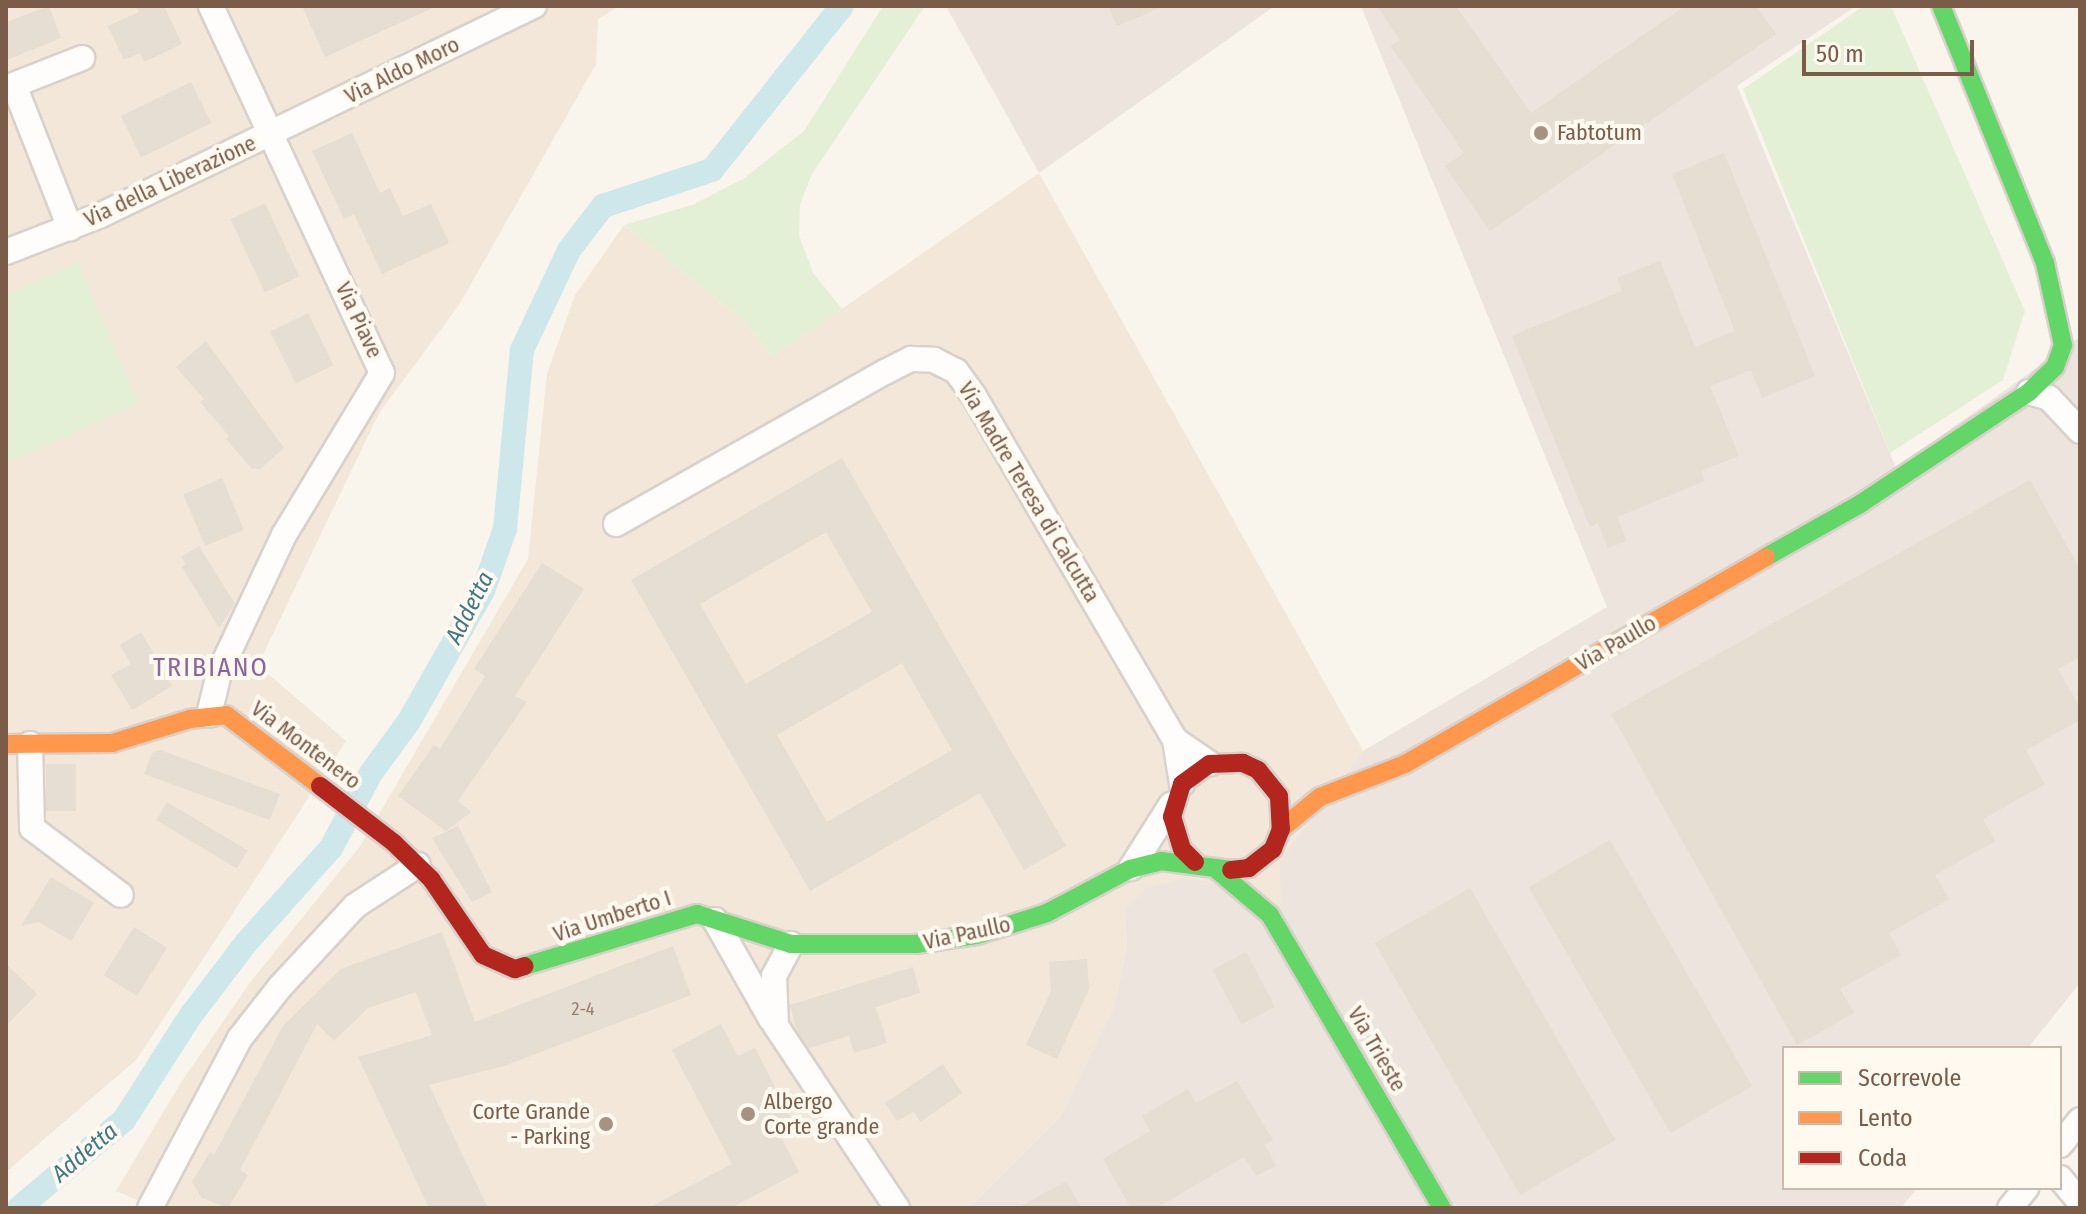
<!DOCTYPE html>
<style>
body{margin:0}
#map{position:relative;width:2086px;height:1214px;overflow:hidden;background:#f9f4ec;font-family:"Fira Sans Condensed",sans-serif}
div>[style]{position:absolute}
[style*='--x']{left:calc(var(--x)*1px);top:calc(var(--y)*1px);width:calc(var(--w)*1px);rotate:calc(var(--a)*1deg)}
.residential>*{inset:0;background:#f2e7d9}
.industrial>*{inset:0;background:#ece4dd}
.green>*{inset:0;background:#e4f0d6}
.canal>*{height:24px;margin:-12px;padding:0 12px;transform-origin:12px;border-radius:12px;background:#cde7ea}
.building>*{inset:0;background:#e6ddd3;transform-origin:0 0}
.roads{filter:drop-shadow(2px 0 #d8d1ca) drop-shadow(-2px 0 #d8d1ca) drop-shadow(0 2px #d8d1ca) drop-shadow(0 -2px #d8d1ca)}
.street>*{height:24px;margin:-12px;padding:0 12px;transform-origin:12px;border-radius:12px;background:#fefdfc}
.fast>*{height:18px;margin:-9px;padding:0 9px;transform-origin:9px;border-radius:9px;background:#63d668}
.slow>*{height:18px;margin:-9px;padding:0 9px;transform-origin:9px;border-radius:9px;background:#ff974d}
.jam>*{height:18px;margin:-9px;padding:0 9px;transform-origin:9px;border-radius:9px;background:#b3261e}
.dots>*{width:22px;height:22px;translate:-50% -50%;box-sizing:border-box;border:4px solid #fff9ef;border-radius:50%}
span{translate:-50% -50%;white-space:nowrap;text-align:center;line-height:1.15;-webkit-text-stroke:8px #fff9ef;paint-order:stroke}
.number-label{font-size:18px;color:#977e6e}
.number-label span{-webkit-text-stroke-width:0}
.street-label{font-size:22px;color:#7a5c49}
.poi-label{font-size:22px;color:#7a5c49}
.left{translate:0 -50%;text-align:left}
.right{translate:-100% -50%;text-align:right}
.water-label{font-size:24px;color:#3e7987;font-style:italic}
.quarter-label{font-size:26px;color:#8b659d;letter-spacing:2px}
.frame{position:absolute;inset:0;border:8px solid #7a5c49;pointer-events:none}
.legend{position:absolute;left:1782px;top:1046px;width:280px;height:144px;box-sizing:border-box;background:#fff9ef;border:2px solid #cabaad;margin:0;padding:10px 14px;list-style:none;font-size:24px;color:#7a5c49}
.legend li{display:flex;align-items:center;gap:16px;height:40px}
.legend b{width:40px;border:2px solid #cabaad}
.scale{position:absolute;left:1802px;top:40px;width:172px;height:36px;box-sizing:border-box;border:4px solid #7a5c49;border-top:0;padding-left:10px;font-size:24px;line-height:28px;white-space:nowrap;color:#7a5c49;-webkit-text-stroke:6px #fff9ef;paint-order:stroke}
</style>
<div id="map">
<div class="residential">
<div style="clip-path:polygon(6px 6px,619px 6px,598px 19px,596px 64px,459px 305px,379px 413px,258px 665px,346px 741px,137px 1059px,6px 1172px)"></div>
<div style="clip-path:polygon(1039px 173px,1363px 751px,1311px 820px,1282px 911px,1125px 908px,1127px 948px,1114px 1007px,1060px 1117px,969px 1208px,156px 1208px,116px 1191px,182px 1081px,252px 980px,361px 845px,528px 559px,547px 374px,575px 295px,624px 225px,745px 322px,772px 357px)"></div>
</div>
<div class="industrial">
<div style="clip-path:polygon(946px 6px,1275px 6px,1039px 173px)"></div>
<div style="clip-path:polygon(1361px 6px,1856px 6px,1737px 86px,1896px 468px,2080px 337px,2080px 983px,2028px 1048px,1784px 1048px,1784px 1188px,1917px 1188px,1901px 1208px,969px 1208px,1060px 1117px,1114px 1007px,1127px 948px,1125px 909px,1147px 888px,1181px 879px,1207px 881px,1281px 911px,1280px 861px,1363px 751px,1607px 607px)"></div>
</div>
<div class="green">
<div style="clip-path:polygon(883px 6px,925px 6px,812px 174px,800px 204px,799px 235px,813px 273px,842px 309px,772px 357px,745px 322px,624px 225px,692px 205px,743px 179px,804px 131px)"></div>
<div style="clip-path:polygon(1864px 6px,1891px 6px,2025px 311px,2003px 380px,1890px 453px,1743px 89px)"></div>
<div style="clip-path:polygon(78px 263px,138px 403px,6px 464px,6px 294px)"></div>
</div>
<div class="canal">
<div style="--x:19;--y:1208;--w:137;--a:-40"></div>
<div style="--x:124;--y:1120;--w:125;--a:-57.5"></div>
<div style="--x:191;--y:1015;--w:91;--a:-52.6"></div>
<div style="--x:246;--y:943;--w:127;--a:-48.2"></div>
<div style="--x:331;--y:848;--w:85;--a:-61.9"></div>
<div style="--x:371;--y:773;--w:64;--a:-53.8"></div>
<div style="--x:409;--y:721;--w:150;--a:-60.4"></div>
<div style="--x:483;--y:591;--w:66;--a:-70.5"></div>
<div style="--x:505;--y:529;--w:180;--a:-84.6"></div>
<div style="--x:522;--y:350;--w:110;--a:-64.8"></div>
<div style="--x:569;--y:250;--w:56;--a:-52.3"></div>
<div style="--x:603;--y:206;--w:115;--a:-18.3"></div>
<div style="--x:712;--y:170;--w:209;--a:-51.6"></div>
</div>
<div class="building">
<div style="clip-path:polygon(49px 6px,61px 38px,6px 60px,6px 22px)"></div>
<div style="clip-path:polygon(136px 6px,164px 6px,182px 44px,144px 62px,140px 53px,124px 60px,108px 26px,139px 12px)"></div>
<div style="clip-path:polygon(302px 6px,437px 6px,325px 57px)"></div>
<div style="clip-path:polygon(1108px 6px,1164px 6px,1117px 26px)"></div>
<div style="clip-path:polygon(1377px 6px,1456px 6px,1531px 113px,1685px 6px,1756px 6px,1776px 34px,1490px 231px,1445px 166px,1464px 153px,1391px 46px,1400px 40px)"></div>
<div style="left:191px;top:82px;width:46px;height:78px;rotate:64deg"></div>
<div style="clip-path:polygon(352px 133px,380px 193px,390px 188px,403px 216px,431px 204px,449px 243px,382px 274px,354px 214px,344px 219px,312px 151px)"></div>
<div style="clip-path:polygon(1724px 153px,1815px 376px,1762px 398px,1751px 370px,1710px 386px,1739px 456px,1701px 471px,1705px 481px,1617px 517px,1627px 541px,1608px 548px,1598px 523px,1590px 527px,1512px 336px,1622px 291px,1617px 278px,1660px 261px,1695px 347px,1735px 331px,1672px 174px)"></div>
<div style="left:265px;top:203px;width:81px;height:38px;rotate:65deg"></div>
<div style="left:308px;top:313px;width:58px;height:42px;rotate:64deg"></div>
<div style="clip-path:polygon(206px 341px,284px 448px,260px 469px,252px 469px,226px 439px,229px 436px,200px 402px,204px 399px,176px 367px)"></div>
<div style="clip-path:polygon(evenodd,842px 458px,1066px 846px,1024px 870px,980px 793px,810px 891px,631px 580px,842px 458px,826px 532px,872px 612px,746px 684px,700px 604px,826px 532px,842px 458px,902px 663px,952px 750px,827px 822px,777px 735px,902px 663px)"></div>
<div style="left:222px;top:478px;width:56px;height:42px;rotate:67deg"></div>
<div style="clip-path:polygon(2030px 480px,2080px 569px,2080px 657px,2058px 669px,2080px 708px,2080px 720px,2026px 750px,2045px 784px,1983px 819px,1995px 841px,1935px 875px,1949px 899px,1889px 933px,1901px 955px,1840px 989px,1854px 1013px,1797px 1045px,1611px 714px)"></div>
<div style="clip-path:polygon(199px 546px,235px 604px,219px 628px,182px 567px,186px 564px,181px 557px)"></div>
<div style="clip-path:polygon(542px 563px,584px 589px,515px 696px,527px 702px,458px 801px,471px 812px,446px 831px,398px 796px,434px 745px,440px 749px,485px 676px,474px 669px)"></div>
<div style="clip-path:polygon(141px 632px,172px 686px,132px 710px,111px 675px,131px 664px,120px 645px)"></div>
<div style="clip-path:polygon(160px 750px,280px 794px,270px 820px,144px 774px,152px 753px)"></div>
<div style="left:76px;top:764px;width:47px;height:30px;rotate:90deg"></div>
<div style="left:167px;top:802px;width:94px;height:21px;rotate:31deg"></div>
<div style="clip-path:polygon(458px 826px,492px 892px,472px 902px,432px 838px)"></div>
<div style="left:1610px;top:840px;width:284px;height:94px;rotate:60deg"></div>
<div style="clip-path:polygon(51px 877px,94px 903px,71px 941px,39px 922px,21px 926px)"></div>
<div style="left:1470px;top:888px;width:291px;height:110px;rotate:60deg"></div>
<div style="left:134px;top:927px;width:39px;height:57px;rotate:32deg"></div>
<div style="clip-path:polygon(442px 932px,475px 1022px,673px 946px,691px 995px,504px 1066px,429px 1085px,488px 1208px,429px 1208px,358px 1057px,432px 1035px,416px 992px,368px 1008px,334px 1041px,317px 1024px,240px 1170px,248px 1175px,228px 1208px,202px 1198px,192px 1182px,210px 1152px,214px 1155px,283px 1026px,341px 969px)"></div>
<div style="left:1246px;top:952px;width:62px;height:38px;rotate:62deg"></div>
<div style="clip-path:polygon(1087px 959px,1089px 989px,1057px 1059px,1026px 1045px,1051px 991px,1049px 962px)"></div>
<div style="clip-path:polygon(6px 964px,37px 994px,6px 1026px)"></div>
<div style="clip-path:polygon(913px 967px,920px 993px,876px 1007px,887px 1043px,854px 1053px,849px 1036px,809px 1048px,797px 1031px,790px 1005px)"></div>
<div style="clip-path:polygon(721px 1024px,738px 1056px,755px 1048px,797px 1129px,781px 1137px,799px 1172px,731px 1208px,648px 1208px,732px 1164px,672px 1050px)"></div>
<div style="clip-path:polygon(943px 1064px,962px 1093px,920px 1122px,914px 1112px,897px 1121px,885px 1103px)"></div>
<div style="clip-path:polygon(1237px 1081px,1273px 1140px,1265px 1145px,1276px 1166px,1256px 1176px,1244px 1157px,1156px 1208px,1131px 1208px,1103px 1159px,1150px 1131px,1142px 1116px,1188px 1089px,1196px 1103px)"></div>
<div style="clip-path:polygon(1066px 1181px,1082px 1208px,1018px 1208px)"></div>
</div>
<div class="roads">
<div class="street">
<div style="--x:14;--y:85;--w:154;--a:68.6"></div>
<div style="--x:6;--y:88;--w:82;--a:-21.5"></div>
<div style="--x:6;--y:252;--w:102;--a:-21.3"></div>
<div style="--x:101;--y:215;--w:481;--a:-25.8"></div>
<div style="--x:2029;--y:392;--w:21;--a:17"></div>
<div style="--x:2049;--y:398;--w:45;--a:46.8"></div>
<div style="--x:616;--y:524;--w:309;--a:-29.5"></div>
<div style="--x:885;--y:372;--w:29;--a:-27"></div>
<div style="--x:911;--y:359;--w:23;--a:2"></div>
<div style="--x:934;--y:360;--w:25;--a:27"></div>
<div style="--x:956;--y:371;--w:31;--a:54"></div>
<div style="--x:974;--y:396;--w:398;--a:59.7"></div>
<div style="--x:209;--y:715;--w:43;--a:-76.6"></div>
<div style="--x:219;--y:673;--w:153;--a:-64.8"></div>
<div style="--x:284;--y:535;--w:189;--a:-58.8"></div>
<div style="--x:382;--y:373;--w:405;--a:-115"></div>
<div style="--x:30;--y:744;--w:84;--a:88.6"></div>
<div style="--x:32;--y:828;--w:111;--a:37"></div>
<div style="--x:1182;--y:784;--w:45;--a:-99"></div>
<div style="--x:1175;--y:740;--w:42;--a:34.4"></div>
<div style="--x:1131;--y:868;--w:75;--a:-57.6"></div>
<div style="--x:715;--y:920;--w:114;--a:60.5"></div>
<div style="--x:791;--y:944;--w:36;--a:118"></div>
<div style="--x:774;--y:976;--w:50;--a:87.7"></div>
<div style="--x:776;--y:1026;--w:219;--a:56.4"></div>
<div style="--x:2060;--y:1145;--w:32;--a:-51"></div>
<div style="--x:2060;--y:1178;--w:31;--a:50"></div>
<div style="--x:150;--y:1208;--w:192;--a:-62.1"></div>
<div style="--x:240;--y:1038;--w:65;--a:-51.9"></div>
<div style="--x:280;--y:987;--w:110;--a:-47.2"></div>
<div style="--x:355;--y:906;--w:75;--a:-33.1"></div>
<div style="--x:2010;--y:1208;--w:26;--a:-51"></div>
</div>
<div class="fast">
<div style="--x:1766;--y:557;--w:108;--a:-29.4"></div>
<div style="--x:1860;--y:504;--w:203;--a:-33.5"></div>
<div style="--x:2029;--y:392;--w:36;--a:-44"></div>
<div style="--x:2055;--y:367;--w:23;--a:-70"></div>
<div style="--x:2063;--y:345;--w:84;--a:-102.4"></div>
<div style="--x:2045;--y:263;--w:277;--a:-112"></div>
<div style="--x:1218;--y:871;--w:68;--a:40.2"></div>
<div style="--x:1270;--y:915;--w:340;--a:59.6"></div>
<div style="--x:525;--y:966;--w:180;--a:-16.8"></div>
<div style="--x:697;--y:914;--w:99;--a:17.7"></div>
<div style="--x:791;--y:944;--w:125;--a:0"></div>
<div style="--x:916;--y:944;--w:62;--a:-8.4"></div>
<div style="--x:977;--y:935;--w:73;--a:-17.4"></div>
<div style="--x:1047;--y:913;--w:94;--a:-27.9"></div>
<div style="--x:1130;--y:869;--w:32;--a:-14"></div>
<div style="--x:1161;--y:861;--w:71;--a:7.3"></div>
</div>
<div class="slow">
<div style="--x:6;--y:744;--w:106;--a:-0.5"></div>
<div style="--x:112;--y:743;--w:82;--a:-17.1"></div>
<div style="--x:190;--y:719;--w:36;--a:-6"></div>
<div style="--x:226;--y:715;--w:118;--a:37.1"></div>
<div style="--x:1281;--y:829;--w:50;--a:-39.4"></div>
<div style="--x:1320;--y:797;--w:91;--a:-21.2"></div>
<div style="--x:1405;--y:764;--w:416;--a:-29.8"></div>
</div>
<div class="jam">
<div style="--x:320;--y:786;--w:93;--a:37.6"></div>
<div style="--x:394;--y:843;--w:52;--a:44.2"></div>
<div style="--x:431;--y:879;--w:92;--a:55.6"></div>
<div style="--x:483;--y:955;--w:35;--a:24"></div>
<div style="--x:515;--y:969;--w:10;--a:-17"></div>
<div style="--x:1195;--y:862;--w:18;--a:-135"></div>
<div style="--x:1182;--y:849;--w:34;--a:-107"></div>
<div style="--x:1172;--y:817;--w:34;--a:-73"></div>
<div style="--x:1182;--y:784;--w:34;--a:-36"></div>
<div style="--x:1210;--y:764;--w:33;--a:-2"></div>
<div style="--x:1243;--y:763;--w:17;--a:25"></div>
<div style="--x:1258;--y:770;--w:33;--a:51"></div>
<div style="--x:1279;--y:796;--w:33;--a:87"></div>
<div style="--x:1281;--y:829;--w:22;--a:112"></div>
<div style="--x:1273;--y:849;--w:31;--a:142"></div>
<div style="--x:1249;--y:868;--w:18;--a:174"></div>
</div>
</div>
<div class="dots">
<div style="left:1541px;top:133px;background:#a69182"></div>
<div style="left:748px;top:1114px;background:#a69182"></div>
<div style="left:606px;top:1124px;background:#a69182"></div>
</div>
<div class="number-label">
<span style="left:583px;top:1009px">2-4</span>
</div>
<div class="street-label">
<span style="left:402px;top:70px;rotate:-26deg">Via Aldo Moro</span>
<span style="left:170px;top:181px;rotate:-25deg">Via della Liberazione</span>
<span style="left:359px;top:320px;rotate:65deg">Via Piave</span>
<span style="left:1029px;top:492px;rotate:59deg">Via Madre Teresa di Calcutta</span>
<span style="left:1616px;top:643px;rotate:-30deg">Via Paullo</span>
<span style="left:306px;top:745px;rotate:37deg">Via Montenero</span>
<span style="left:612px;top:916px;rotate:-18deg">Via Umberto I</span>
<span style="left:967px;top:933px;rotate:-12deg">Via Paullo</span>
<span style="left:1377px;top:1049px;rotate:60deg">Via Trieste</span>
</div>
<div class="poi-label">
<span class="left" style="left:1557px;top:133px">Fabtotum</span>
<span class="left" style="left:764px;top:1114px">Albergo<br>Corte grande</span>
<span class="right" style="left:590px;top:1124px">Corte Grande<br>- Parking</span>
</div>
<div class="water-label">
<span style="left:470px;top:608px;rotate:-63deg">Addetta</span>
<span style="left:85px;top:1153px;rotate:-40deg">Addetta</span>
</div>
<div class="quarter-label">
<span style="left:211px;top:668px">TRIBIANO</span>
</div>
<div class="frame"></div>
<ul class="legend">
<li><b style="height:10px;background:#63d668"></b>Scorrevole</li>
<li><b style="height:10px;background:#ff974d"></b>Lento</li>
<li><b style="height:10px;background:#b3261e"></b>Coda</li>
</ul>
<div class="scale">50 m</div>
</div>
